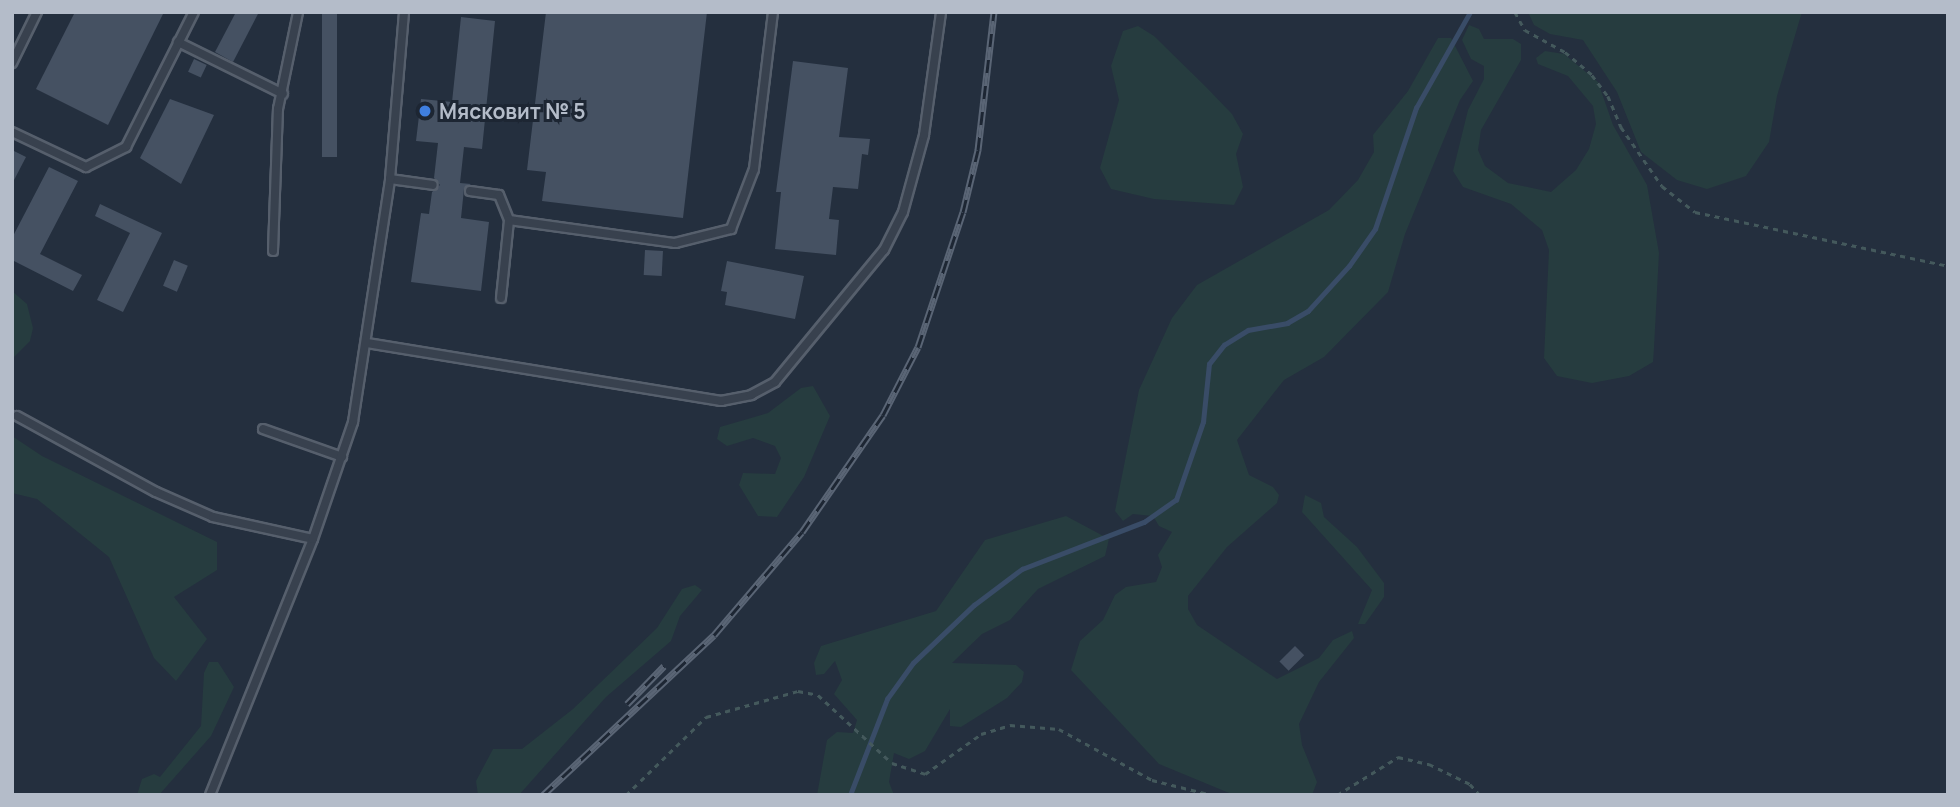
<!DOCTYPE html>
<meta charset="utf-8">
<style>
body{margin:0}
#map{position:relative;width:1960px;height:807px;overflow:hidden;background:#242f3e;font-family:Manrope,sans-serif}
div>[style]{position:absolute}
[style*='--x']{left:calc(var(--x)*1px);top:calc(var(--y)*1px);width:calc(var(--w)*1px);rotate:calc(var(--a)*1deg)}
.green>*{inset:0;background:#263c3f}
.stream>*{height:4.5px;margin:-2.25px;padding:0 2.25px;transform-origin:2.25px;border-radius:2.25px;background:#394c67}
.building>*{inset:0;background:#455162;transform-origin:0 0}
.path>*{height:2.5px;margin-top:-1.25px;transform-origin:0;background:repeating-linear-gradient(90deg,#44595c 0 5px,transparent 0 10px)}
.roads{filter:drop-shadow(2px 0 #565f6c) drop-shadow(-2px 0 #565f6c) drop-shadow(0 2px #565f6c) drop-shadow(0 -2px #565f6c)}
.service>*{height:8px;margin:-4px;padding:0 4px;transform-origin:4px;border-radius:4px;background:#38414e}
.rail>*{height:7px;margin-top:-3.5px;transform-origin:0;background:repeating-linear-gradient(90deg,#1d2633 0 13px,#5a6575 0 26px);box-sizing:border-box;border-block:2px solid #5a6575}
.dots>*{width:19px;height:19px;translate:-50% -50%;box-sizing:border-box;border:4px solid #1d2633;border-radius:50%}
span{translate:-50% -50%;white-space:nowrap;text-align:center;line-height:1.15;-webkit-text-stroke:6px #1d2633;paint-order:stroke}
.poi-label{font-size:21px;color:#b4bcc9;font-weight:700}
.left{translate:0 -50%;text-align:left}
.frame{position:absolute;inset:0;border:14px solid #b4bcc9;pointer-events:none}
</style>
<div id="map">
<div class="green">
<div style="clip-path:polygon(1528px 12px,1802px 12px,1777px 96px,1769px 142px,1746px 176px,1707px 189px,1677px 180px,1641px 152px,1617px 92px,1583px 40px,1550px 34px,1534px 25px)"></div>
<div style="clip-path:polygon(1469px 25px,1479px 29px,1484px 39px,1513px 39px,1521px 44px,1521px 60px,1481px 130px,1478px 150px,1485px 166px,1508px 183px,1551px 192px,1576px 170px,1589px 149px,1596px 124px,1593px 106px,1568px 76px,1538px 64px,1536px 58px,1545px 51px,1564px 54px,1598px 82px,1613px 125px,1647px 185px,1659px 253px,1654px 348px,1653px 362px,1629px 376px,1592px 383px,1557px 376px,1544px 358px,1549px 250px,1542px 230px,1511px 204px,1463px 187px,1453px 171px,1468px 110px,1484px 79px,1484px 66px,1471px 59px,1462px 40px)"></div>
<div style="clip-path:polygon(1138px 26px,1154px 36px,1206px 87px,1232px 114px,1243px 134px,1236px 154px,1243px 187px,1234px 205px,1154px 199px,1111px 189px,1100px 168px,1119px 100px,1111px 66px,1123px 31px)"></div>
<div style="clip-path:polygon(1438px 38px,1451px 38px,1473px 81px,1460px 100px,1405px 234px,1388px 292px,1324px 357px,1284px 380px,1237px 440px,1249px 475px,1273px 487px,1279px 495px,1277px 503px,1227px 547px,1188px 596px,1188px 609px,1197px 625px,1277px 679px,1319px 658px,1333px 640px,1352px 631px,1354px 638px,1319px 682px,1299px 724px,1302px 745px,1317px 782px,1312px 795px,1234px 795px,1159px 764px,1071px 670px,1080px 641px,1103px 620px,1115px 595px,1126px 587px,1156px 582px,1162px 567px,1158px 555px,1172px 532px,1159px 526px,1153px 516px,1133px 514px,1123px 521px,1115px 511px,1139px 390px,1172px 318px,1197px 285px,1329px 210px,1358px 180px,1374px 152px,1373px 135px,1408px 91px)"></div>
<div style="clip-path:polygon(12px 291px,27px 304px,33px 328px,30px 341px,12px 359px)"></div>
<div style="clip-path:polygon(813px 386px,830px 416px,804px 477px,777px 517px,758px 516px,739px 485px,743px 473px,775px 474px,781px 458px,775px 446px,753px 438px,727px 446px,717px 439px,720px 427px,768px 413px,801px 388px)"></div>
<div style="clip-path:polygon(12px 436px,42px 456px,217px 542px,217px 570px,174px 597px,207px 639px,176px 681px,154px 658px,109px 557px,37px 499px,12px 493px)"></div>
<div style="clip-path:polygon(1305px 495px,1321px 503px,1324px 517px,1357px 547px,1384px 583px,1384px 597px,1365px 624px,1358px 624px,1372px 590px,1302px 512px)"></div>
<div style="clip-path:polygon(1066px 516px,1109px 539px,1105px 556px,1038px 589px,1010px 620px,982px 634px,952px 663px,1016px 665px,1024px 672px,1022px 682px,1007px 698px,961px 727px,950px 726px,950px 709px,925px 751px,909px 759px,894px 753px,889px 782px,894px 795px,817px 795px,827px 740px,837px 732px,853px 733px,857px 720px,834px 694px,842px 680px,835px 661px,824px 674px,816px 675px,814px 663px,821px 646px,936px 611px,985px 540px)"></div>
<div style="clip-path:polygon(695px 585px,702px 590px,680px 616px,671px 641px,606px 697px,519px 795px,478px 795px,476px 781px,493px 749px,522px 749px,573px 709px,657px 628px,682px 589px)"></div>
<div style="clip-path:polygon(209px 662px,218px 662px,234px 687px,211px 736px,159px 795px,137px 795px,142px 779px,154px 774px,160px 777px,201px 726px,204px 673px)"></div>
</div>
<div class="stream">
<div style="--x:850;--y:795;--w:103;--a:-68.9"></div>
<div style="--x:887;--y:699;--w:44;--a:-54.2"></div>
<div style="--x:913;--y:663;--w:84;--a:-43.6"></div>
<div style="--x:974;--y:605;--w:60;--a:-36.9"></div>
<div style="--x:1022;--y:569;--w:131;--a:-21.1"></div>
<div style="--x:1144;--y:522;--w:39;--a:-35"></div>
<div style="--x:1176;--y:500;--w:83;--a:-70.9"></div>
<div style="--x:1203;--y:422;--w:58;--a:-84.1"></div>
<div style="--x:1209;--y:364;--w:24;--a:-52"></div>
<div style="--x:1224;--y:345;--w:28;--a:-32"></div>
<div style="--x:1248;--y:330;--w:40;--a:-10"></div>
<div style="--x:1287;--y:323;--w:24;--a:-30"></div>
<div style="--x:1308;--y:311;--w:61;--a:-47.7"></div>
<div style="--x:1349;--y:266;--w:45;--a:-54.9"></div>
<div style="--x:1375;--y:229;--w:128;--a:-71.3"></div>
<div style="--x:1416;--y:108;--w:110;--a:-60.6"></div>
</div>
<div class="building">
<div style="clip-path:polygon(75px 12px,164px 12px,108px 125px,36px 89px)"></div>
<div style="clip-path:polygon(236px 12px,259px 12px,233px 62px,215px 52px)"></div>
<div style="left:322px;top:12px;width:15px;height:145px"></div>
<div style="clip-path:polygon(546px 12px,707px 12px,683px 218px,542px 201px,546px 172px,527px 170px)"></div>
<div style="clip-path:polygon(461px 17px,495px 21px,482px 149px,464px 147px,460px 183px,471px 184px,464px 189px,461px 218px,489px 222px,481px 291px,411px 282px,421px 213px,429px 214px,432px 192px,440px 185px,434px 178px,438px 143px,416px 141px,421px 99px,452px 102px)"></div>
<div style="left:194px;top:59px;width:14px;height:14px;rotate:25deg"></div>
<div style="clip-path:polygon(793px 61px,848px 68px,839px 137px,870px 139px,868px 155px,862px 154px,858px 189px,833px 187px,829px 219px,839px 220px,836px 255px,775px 249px,781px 192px,776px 192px)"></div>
<div style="clip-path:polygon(170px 99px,214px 115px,181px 184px,140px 158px)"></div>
<div style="clip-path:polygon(12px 150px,26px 157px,12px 184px)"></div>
<div style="clip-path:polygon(49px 167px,78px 181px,40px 254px,82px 275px,73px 291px,12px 260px,12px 238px)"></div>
<div style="clip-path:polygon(100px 204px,162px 233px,123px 312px,97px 300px,130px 233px,95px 216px)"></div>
<div style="left:645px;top:250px;width:18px;height:25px;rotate:3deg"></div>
<div style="left:174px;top:260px;width:15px;height:28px;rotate:23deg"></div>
<div style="clip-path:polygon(727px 261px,804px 276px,795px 319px,725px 305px,727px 292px,721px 291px)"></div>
<div style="left:1295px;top:646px;width:13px;height:22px;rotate:45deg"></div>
</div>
<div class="path">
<div style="--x:1515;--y:12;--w:21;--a:61"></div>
<div style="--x:1525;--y:30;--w:46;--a:28.8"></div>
<div style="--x:1565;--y:52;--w:35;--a:40"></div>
<div style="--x:1592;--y:75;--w:26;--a:53"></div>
<div style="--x:1608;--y:96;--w:34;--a:67"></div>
<div style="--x:1621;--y:127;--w:72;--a:55.2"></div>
<div style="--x:1662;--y:186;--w:42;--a:38.2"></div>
<div style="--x:1695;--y:212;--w:259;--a:12"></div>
<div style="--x:626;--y:795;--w:112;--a:-44.3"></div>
<div style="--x:706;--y:717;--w:96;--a:-15.8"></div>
<div style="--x:798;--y:691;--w:20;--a:11"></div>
<div style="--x:818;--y:695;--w:100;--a:42.6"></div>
<div style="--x:892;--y:763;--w:35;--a:18"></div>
<div style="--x:925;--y:774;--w:69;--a:-35.5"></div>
<div style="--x:981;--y:734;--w:30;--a:-17"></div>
<div style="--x:1010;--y:725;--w:49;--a:4.7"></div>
<div style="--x:1059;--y:729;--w:106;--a:28.7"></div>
<div style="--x:1152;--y:780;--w:62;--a:14"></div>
<div style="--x:1337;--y:795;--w:72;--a:-31.9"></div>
<div style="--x:1398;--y:757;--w:32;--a:13"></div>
<div style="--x:1429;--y:764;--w:46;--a:26"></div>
<div style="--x:1470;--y:784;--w:15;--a:48"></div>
</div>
<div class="roads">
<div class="service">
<div style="--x:178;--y:42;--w:117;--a:26.3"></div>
<div style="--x:12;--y:63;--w:57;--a:-63.9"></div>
<div style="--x:12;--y:132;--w:82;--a:25.3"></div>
<div style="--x:86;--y:167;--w:45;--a:-26.6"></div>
<div style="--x:126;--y:147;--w:151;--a:-63.3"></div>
<div style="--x:390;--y:179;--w:43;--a:7.9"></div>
<div style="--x:470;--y:191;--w:29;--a:8"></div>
<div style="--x:499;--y:195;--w:27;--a:68"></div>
<div style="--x:509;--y:220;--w:168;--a:7.9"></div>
<div style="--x:675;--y:243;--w:58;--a:-14"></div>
<div style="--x:731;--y:229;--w:64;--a:-69"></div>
<div style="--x:754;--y:169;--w:158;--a:-83.1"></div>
<div style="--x:273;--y:251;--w:142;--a:-88"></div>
<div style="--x:278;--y:109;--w:99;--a:-78.3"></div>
<div style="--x:501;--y:298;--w:78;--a:-84.1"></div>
<div style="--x:367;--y:343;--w:359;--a:9.3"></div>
<div style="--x:721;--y:401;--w:31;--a:-11"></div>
<div style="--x:751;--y:395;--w:27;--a:-28"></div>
<div style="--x:775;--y:382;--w:171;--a:-50.5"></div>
<div style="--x:884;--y:250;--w:42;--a:-63.4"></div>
<div style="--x:903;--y:212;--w:80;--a:-74.7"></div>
<div style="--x:924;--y:135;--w:124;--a:-82.1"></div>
<div style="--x:17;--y:416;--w:158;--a:28.7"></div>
<div style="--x:156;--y:492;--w:62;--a:23.7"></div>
<div style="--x:213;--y:517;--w:102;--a:12.4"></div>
<div style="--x:263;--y:429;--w:84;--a:19.5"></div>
<div style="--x:210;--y:795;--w:276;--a:-68.1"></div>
<div style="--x:313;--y:539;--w:124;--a:-71.1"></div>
<div style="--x:353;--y:422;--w:246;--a:-81.3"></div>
<div style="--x:390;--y:179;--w:168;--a:-85.2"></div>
</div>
</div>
<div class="rail">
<div style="--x:627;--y:704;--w:53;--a:-45.8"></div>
<div style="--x:543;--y:795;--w:234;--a:-43.1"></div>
<div style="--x:714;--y:635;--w:135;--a:-49.5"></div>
<div style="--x:802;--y:532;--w:142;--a:-55.3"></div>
<div style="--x:883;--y:415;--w:76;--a:-62.8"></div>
<div style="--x:918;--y:347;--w:142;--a:-71.6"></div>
<div style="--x:963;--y:212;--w:64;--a:-76.4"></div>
<div style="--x:978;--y:150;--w:139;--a:-83.4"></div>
</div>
<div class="dots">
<div style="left:425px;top:111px;background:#3f7fe0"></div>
</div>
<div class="poi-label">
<span class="left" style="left:439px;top:111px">Мясковит № 5</span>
</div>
<div class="frame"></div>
</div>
